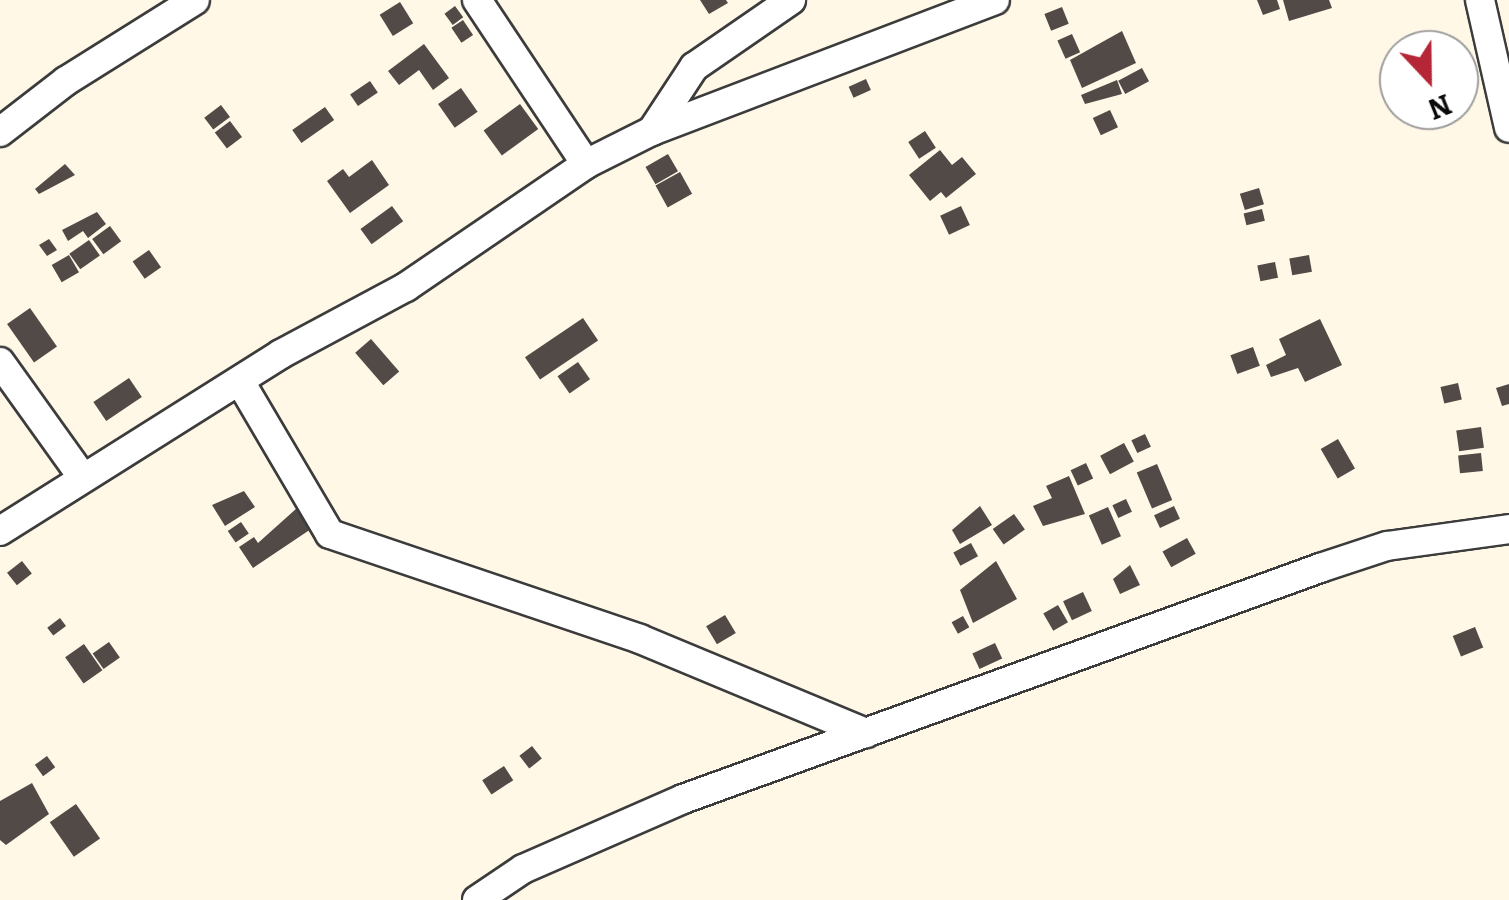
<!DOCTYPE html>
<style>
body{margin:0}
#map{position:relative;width:1509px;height:900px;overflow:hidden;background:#fff8e6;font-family:Bitter,serif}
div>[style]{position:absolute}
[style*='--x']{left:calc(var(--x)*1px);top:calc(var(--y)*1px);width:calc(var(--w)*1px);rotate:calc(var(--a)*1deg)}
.building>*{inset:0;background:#524a46;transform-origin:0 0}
.roads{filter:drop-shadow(2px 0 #3c3c3c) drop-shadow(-2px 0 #3c3c3c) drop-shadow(0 2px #3c3c3c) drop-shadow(0 -2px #3c3c3c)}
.minor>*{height:28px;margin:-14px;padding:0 14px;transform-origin:14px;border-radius:14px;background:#fff}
span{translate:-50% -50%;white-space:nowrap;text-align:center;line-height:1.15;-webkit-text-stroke:10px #fff;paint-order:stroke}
.north{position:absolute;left:1379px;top:30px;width:100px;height:100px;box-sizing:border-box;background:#fff;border:2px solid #9d9d9d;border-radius:50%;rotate:158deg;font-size:28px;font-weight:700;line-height:40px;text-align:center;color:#090909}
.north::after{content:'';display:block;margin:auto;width:35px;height:45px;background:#b52637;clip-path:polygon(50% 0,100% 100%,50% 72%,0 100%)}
</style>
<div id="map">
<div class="building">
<div style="clip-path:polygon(700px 0,726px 0,728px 3px,709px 14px)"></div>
<div style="clip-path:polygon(1257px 0,1277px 0,1280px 9px,1263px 15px)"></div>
<div style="clip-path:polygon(1283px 0,1329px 0,1332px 8px,1289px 21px)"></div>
<div style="left:400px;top:2px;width:25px;height:24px;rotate:58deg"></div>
<div style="left:455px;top:6px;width:14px;height:13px;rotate:54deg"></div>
<div style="left:1062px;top:7px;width:18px;height:19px;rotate:68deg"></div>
<div style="left:463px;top:20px;width:18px;height:14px;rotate:56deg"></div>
<div style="clip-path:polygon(1122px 31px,1136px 63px,1082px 88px,1070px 60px)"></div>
<div style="left:1072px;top:34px;width:20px;height:16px;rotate:66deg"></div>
<div style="clip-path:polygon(424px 44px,449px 78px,433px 90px,419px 70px,399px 85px,388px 71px)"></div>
<div style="left:1142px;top:68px;width:15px;height:27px;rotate:62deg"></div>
<div style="left:866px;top:79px;width:12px;height:19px;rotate:66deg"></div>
<div style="clip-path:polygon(1117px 80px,1122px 94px,1085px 104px,1081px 95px)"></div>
<div style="left:370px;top:81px;width:14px;height:24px;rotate:56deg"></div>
<div style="left:461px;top:88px;width:29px;height:28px;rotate:55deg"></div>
<div style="left:520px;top:104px;width:31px;height:45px;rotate:54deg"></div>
<div style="left:221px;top:105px;width:15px;height:21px;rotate:53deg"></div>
<div style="left:325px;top:107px;width:16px;height:40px;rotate:55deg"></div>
<div style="left:1110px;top:110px;width:19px;height:19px;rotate:65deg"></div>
<div style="left:230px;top:121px;width:20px;height:19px;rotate:53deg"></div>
<div style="left:925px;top:131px;width:20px;height:20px;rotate:57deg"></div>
<div style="clip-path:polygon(940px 150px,952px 165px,962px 157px,976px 174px,946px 198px,941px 192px,930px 201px,909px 175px)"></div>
<div style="left:668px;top:154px;width:20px;height:26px;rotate:60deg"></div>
<div style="clip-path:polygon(372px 160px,389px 185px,350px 213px,327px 181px,343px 169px,349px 177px)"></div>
<div style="clip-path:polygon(65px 164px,75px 175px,39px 194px,35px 189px)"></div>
<div style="left:680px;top:172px;width:25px;height:28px;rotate:61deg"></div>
<div style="left:1259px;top:188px;width:17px;height:20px;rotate:73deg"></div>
<div style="left:392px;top:206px;width:19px;height:39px;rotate:54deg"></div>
<div style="left:961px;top:206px;width:21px;height:23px;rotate:65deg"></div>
<div style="left:1262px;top:209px;width:12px;height:19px;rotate:76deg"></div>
<div style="clip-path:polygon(97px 212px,106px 224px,88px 238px,83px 231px,68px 241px,62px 230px)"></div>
<div style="left:110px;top:226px;width:19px;height:22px;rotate:54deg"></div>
<div style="clip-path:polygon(49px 239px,57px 250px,47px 256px,39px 245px)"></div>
<div style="left:89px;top:240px;width:19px;height:24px;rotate:55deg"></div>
<div style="left:149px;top:250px;width:21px;height:20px;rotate:55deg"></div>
<div style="left:69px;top:255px;width:20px;height:20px;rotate:60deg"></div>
<div style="left:1309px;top:255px;width:17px;height:20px;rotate:80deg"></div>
<div style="left:1275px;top:262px;width:16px;height:18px;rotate:79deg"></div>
<div style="left:30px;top:308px;width:47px;height:28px;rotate:55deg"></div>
<div style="left:583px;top:318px;width:27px;height:70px;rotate:56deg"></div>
<div style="clip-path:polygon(1320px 319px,1342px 365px,1305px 382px,1298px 368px,1271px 377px,1266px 365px,1286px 355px,1279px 339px)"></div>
<div style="left:371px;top:339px;width:43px;height:21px;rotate:49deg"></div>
<div style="left:1253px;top:347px;width:20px;height:24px;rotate:70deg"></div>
<div style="left:578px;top:362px;width:21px;height:25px;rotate:55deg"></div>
<div style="left:129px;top:378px;width:23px;height:43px;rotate:56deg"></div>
<div style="left:1458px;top:383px;width:17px;height:18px;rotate:77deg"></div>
<div style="clip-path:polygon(1509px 384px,1509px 404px,1502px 406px,1496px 388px)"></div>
<div style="left:1481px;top:427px;width:21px;height:25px;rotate:82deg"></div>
<div style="left:1145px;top:434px;width:14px;height:15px;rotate:65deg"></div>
<div style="left:1338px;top:439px;width:34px;height:20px;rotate:60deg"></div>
<div style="left:1124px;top:443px;width:21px;height:27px;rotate:62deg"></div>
<div style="left:1481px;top:453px;width:18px;height:23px;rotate:84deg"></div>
<div style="left:1086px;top:463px;width:17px;height:17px;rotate:65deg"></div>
<div style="left:1157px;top:464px;width:39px;height:22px;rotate:67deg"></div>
<div style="clip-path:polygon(1069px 476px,1085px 514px,1043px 526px,1033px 506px,1052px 498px,1046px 486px)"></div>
<div style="clip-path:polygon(244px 491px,255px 507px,225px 526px,212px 505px)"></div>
<div style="left:1126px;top:499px;width:14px;height:15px;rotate:65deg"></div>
<div style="clip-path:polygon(980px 506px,992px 525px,960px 544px,952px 530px)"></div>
<div style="left:1174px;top:506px;width:14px;height:22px;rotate:65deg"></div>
<div style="left:1108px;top:507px;width:32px;height:21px;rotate:66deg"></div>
<div style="clip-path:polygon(297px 508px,311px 529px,253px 568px,239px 547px,254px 537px,258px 543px)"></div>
<div style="left:1014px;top:514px;width:19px;height:26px;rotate:55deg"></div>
<div style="left:241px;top:522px;width:14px;height:16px;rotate:56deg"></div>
<div style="left:1187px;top:538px;width:18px;height:28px;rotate:61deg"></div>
<div style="left:971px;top:543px;width:15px;height:20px;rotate:62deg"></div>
<div style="left:22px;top:561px;width:16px;height:19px;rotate:52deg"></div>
<div style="clip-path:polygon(996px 561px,1017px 599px,973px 623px,960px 590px)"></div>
<div style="clip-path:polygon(1130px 565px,1140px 585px,1120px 594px,1113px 579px)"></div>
<div style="left:1083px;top:592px;width:21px;height:22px;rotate:65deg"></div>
<div style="left:1058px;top:605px;width:20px;height:17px;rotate:60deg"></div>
<div style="left:725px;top:615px;width:21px;height:22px;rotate:59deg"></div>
<div style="left:963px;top:616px;width:13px;height:13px;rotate:61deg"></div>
<div style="left:60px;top:618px;width:10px;height:16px;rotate:53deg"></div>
<div style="left:1475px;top:627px;width:22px;height:24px;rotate:68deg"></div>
<div style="left:109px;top:642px;width:19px;height:20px;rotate:55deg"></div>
<div style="left:995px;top:643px;width:17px;height:25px;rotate:65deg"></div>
<div style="left:84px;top:644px;width:32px;height:23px;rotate:55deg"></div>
<div style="left:532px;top:746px;width:16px;height:16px;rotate:52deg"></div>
<div style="left:47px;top:756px;width:14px;height:15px;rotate:54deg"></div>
<div style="left:504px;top:766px;width:17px;height:26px;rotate:57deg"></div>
<div style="clip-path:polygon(32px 783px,49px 814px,6px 845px,0 840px,0 801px)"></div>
<div style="left:76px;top:804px;width:42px;height:32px;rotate:55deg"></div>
</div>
<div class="roads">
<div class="minor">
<div style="--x:477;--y:0;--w:197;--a:56.4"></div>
<div style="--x:1480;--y:0;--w:131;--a:77.2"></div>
<div style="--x:652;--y:131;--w:77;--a:-56.7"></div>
<div style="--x:694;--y:67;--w:118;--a:-34.6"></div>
<div style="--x:0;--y:132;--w:83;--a:-37.7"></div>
<div style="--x:66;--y:81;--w:152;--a:-32.1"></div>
<div style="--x:0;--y:362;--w:139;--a:54.4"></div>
<div style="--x:241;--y:383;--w:175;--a:59.5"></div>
<div style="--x:330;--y:534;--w:327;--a:18.7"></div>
<div style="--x:640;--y:639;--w:245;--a:22.6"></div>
<div style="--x:0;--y:531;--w:332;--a:-32.2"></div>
<div style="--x:281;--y:354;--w:142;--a:-28.2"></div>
<div style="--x:406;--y:287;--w:218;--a:-34.3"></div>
<div style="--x:586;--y:164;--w:74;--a:-26.6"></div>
<div style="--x:652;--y:131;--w:367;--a:-20.9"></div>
<div style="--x:477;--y:900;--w:55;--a:-34"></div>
<div style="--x:523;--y:869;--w:175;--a:-23.6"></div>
<div style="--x:683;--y:799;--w:678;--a:-19.93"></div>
<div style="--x:1320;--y:568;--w:71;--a:-18.2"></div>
<div style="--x:1387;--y:546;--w:123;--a:-7.9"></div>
</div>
</div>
<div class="north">N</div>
</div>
